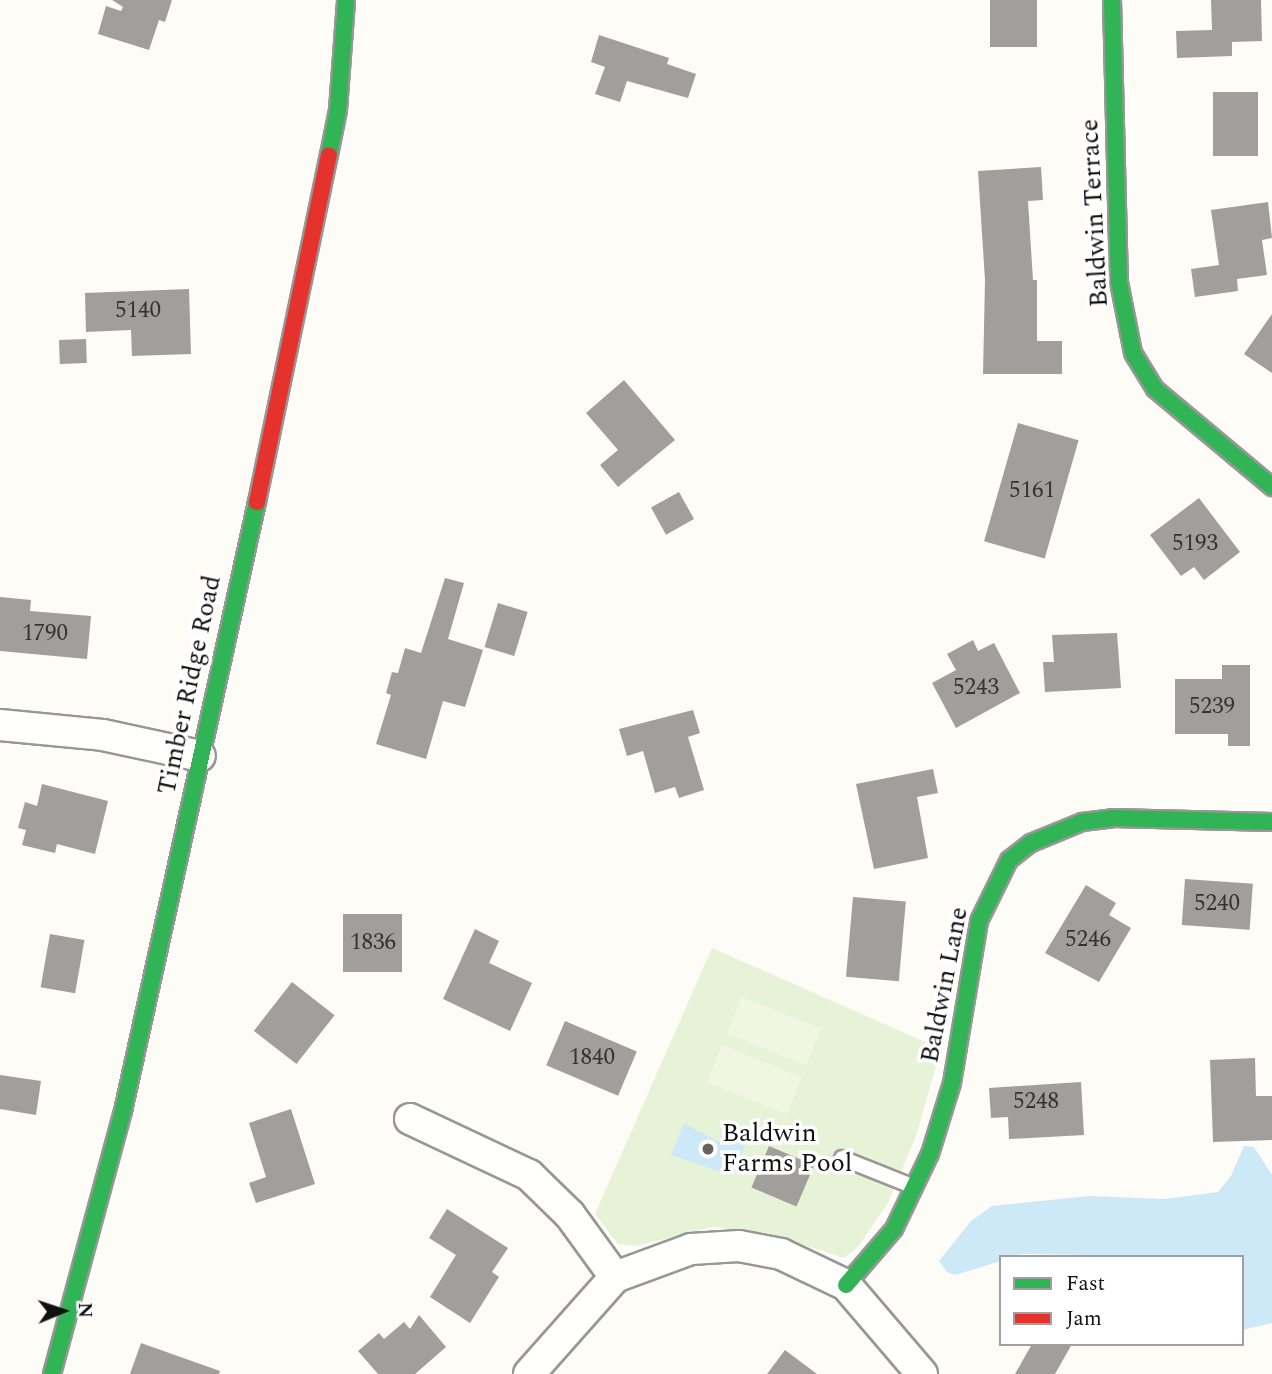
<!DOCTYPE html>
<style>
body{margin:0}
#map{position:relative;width:1272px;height:1374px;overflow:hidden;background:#fdfcf7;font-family:Spectral,serif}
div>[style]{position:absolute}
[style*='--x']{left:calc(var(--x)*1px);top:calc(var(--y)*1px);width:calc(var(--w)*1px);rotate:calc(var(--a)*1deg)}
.green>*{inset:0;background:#e7f3d7}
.pitch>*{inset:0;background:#f0f6e1;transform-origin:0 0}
.water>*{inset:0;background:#cde8f7}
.building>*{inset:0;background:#a19f9c;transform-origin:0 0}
.roads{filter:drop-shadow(2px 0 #979795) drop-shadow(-2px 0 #979795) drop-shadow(0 2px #979795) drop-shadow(0 -2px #979795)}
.lane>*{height:14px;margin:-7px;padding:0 7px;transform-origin:7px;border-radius:7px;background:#fffffe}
.street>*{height:30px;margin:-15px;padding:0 15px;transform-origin:15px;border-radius:15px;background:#fffffe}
.fast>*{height:16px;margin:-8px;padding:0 8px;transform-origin:8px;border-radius:8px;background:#30b455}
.jam>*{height:16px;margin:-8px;padding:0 8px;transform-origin:8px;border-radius:8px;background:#e5322d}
.dots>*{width:19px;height:19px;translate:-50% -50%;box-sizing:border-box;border:4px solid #fff;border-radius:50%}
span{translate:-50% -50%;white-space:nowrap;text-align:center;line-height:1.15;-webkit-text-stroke:7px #fff;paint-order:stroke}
.number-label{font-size:23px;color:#353434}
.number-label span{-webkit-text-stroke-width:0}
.street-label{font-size:26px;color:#111}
.poi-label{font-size:26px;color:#111}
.left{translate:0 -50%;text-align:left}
.legend{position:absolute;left:999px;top:1255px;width:245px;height:91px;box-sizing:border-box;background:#fff;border:2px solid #a0a0a0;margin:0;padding:9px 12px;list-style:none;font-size:21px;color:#111}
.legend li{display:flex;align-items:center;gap:14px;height:35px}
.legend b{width:35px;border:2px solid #a0a0a0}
.north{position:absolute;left:28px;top:1276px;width:70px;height:70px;-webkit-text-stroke:5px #fff;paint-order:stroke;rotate:88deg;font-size:19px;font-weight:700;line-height:28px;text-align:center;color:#111}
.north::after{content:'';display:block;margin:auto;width:24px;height:32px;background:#111;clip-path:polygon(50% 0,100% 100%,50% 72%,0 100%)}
</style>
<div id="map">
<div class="green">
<div style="clip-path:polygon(712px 948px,941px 1049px,916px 1136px,888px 1203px,858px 1247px,844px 1258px,768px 1233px,712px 1227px,636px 1246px,618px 1244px,595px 1214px)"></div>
</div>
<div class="pitch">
<div style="left:742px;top:997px;width:85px;height:39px;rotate:22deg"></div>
<div style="left:722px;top:1045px;width:86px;height:40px;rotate:22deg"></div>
</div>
<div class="water">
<div style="clip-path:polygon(684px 1123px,719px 1142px,724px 1131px,747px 1140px,732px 1176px,671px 1155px)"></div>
<div style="clip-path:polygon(1244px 1146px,1254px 1147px,1272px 1175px,1272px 1323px,1242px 1330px,1242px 1257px,1023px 1254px,1001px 1257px,1001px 1261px,955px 1275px,947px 1272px,939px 1261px,971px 1221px,992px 1206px,1089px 1196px,1164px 1199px,1218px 1192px,1231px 1176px)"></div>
</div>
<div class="building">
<div style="clip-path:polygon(112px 0,172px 0,165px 22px,159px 20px,149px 50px,98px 34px,106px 6px,121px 11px,123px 7px)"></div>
<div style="left:990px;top:0;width:47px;height:47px"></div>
<div style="clip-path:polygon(1211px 0,1261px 0,1262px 41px,1232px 42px,1232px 56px,1177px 58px,1176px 31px,1212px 30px)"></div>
<div style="clip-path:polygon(599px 35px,669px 58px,667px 64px,696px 74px,688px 98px,627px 81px,620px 102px,595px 94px,605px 67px,591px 62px)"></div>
<div style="left:1213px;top:92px;width:45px;height:64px"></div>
<div style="clip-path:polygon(1041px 167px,1043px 200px,1028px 201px,1033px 280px,1037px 280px,1037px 341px,1062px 341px,1062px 374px,983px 374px,985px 280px,978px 171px)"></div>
<div style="clip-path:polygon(1268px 202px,1272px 238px,1262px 240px,1267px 275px,1237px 279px,1238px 291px,1195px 297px,1191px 269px,1219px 265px,1211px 210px)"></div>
<div style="clip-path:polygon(189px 289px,191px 354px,132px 356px,131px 330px,86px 332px,85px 293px)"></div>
<div style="clip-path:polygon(1272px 314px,1272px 373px,1244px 354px)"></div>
<div style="left:86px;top:339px;width:24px;height:27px;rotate:88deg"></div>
<div style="clip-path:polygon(624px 380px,675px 440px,618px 487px,600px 465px,618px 450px,586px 413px)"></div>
<div style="left:1018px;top:423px;width:63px;height:123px;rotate:16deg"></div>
<div style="left:679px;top:492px;width:31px;height:32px;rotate:61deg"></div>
<div style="clip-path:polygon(1199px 498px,1240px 552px,1204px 580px,1194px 567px,1181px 576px,1150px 535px)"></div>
<div style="clip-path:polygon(445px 578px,464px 583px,448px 639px,483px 650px,465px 707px,443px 701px,426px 759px,376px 744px,391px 695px,386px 693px,392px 672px,398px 673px,405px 648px,421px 653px)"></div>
<div style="clip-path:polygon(0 597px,31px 600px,30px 611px,91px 616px,87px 659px,0 651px)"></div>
<div style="left:498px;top:603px;width:31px;height:46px;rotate:17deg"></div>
<div style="clip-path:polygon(1117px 633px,1121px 688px,1045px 692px,1043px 662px,1054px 662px,1052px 635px)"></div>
<div style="clip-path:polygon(973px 640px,978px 651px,994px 643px,1020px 693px,956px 728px,932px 683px,956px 670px,947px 654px)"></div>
<div style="clip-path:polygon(1222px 665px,1250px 665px,1250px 746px,1228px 746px,1228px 734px,1175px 734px,1175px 679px,1222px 679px)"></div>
<div style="clip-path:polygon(693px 710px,700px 733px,688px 737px,704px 790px,679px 798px,675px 787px,655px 793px,643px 751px,627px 756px,619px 729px)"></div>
<div style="clip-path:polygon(933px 769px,938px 793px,917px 797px,928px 858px,874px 869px,856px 784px)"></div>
<div style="clip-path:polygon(42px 784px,108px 801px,95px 854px,57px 844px,55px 853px,22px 845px,26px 830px,18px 828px,25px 802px,37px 806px)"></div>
<div style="left:1185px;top:879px;width:68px;height:46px;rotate:4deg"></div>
<div style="clip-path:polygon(1086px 885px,1116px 903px,1109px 915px,1131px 928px,1099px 982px,1045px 953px)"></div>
<div style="left:853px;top:897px;width:53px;height:80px;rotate:5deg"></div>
<div style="left:343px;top:914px;width:59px;height:58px"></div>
<div style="clip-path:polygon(475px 929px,499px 941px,489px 963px,532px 983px,510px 1031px,443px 999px)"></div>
<div style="left:50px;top:934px;width:35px;height:54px;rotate:10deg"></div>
<div style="left:292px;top:982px;width:54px;height:62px;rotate:38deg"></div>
<div style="left:565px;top:1021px;width:78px;height:48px;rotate:23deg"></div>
<div style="clip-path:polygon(1255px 1058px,1256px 1096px,1272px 1096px,1272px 1140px,1213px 1142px,1210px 1060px)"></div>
<div style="clip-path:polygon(0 1075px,41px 1081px,36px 1115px,0 1109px)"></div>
<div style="clip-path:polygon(1081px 1082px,1084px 1135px,1009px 1139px,1008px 1117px,991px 1118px,989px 1088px)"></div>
<div style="clip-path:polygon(291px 1109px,315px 1184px,256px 1203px,249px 1183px,266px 1177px,249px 1123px)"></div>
<div style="left:769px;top:1146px;width:49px;height:45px;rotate:23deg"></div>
<div style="clip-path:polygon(447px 1209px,508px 1248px,492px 1272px,499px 1277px,470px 1323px,430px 1297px,456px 1255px,429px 1238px)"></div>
<div style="clip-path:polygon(419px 1315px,446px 1347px,415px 1374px,378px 1374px,358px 1351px,379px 1333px,384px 1339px,404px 1322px,410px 1329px)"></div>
<div style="clip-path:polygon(141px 1343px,220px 1371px,219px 1374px,130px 1374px)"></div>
<div style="clip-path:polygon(1032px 1344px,1072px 1344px,1055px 1374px,1015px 1374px)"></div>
<div style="clip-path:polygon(785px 1350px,817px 1374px,767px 1374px)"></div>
</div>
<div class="roads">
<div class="lane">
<div style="--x:842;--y:1158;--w:75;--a:21.8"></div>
</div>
<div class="street">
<div style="--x:0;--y:725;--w:103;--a:5.5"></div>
<div style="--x:103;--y:735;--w:99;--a:12.2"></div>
<div style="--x:410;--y:1119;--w:132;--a:25.2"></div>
<div style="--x:529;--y:1175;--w:57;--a:44.3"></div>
<div style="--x:570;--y:1215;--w:77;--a:54"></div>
<div style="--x:529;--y:1374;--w:130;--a:-48.4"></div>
<div style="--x:615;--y:1277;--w:81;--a:-20.2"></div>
<div style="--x:691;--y:1249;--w:48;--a:-3.6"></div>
<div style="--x:739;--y:1246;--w:43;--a:10.8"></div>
<div style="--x:781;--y:1254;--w:72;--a:25.5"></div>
<div style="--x:846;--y:1285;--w:117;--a:49.5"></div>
</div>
<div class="fast">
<div style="--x:1112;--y:0;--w:282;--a:88.6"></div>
<div style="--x:1119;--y:282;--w:72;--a:78.8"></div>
<div style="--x:1133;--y:353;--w:42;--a:58.6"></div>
<div style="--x:1155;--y:389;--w:153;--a:39.9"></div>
<div style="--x:329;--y:155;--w:46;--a:-78.7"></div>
<div style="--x:338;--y:110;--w:110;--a:-85.8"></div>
<div style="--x:846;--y:1285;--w:74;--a:-49.4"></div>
<div style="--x:894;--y:1229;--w:83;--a:-64.4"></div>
<div style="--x:930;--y:1154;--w:74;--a:-72.8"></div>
<div style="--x:952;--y:1083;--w:164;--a:-80.5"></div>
<div style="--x:979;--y:921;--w:68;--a:-63.8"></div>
<div style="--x:1009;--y:860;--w:28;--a:-38"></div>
<div style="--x:1031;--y:843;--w:55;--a:-22.4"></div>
<div style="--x:1082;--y:822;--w:31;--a:-7"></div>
<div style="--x:1113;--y:818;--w:159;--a:1.4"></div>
<div style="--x:52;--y:1374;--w:272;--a:-74.9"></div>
<div style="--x:123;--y:1111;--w:624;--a:-77.59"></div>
</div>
<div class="jam">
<div style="--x:257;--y:502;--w:354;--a:-78.3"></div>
</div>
</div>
<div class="dots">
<div style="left:708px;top:1149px;background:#646362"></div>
</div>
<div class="number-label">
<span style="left:138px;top:311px">5140</span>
<span style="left:1032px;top:491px">5161</span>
<span style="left:1195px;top:544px">5193</span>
<span style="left:45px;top:634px">1790</span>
<span style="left:976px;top:688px">5243</span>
<span style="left:1212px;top:707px">5239</span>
<span style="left:1217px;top:904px">5240</span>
<span style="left:1088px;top:940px">5246</span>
<span style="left:373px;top:943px">1836</span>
<span style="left:592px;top:1058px">1840</span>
<span style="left:1036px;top:1102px">5248</span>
</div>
<div class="street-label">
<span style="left:1095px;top:213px;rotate:-93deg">Baldwin Terrace</span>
<span style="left:190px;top:685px;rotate:-78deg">Timber Ridge Road</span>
<span style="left:945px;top:985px;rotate:-79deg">Baldwin Lane</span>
</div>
<div class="poi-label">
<span class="left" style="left:722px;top:1149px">Baldwin<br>Farms Pool</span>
</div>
<ul class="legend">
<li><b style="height:9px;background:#30b455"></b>Fast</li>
<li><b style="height:9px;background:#e5322d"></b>Jam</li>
</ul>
<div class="north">N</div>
</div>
